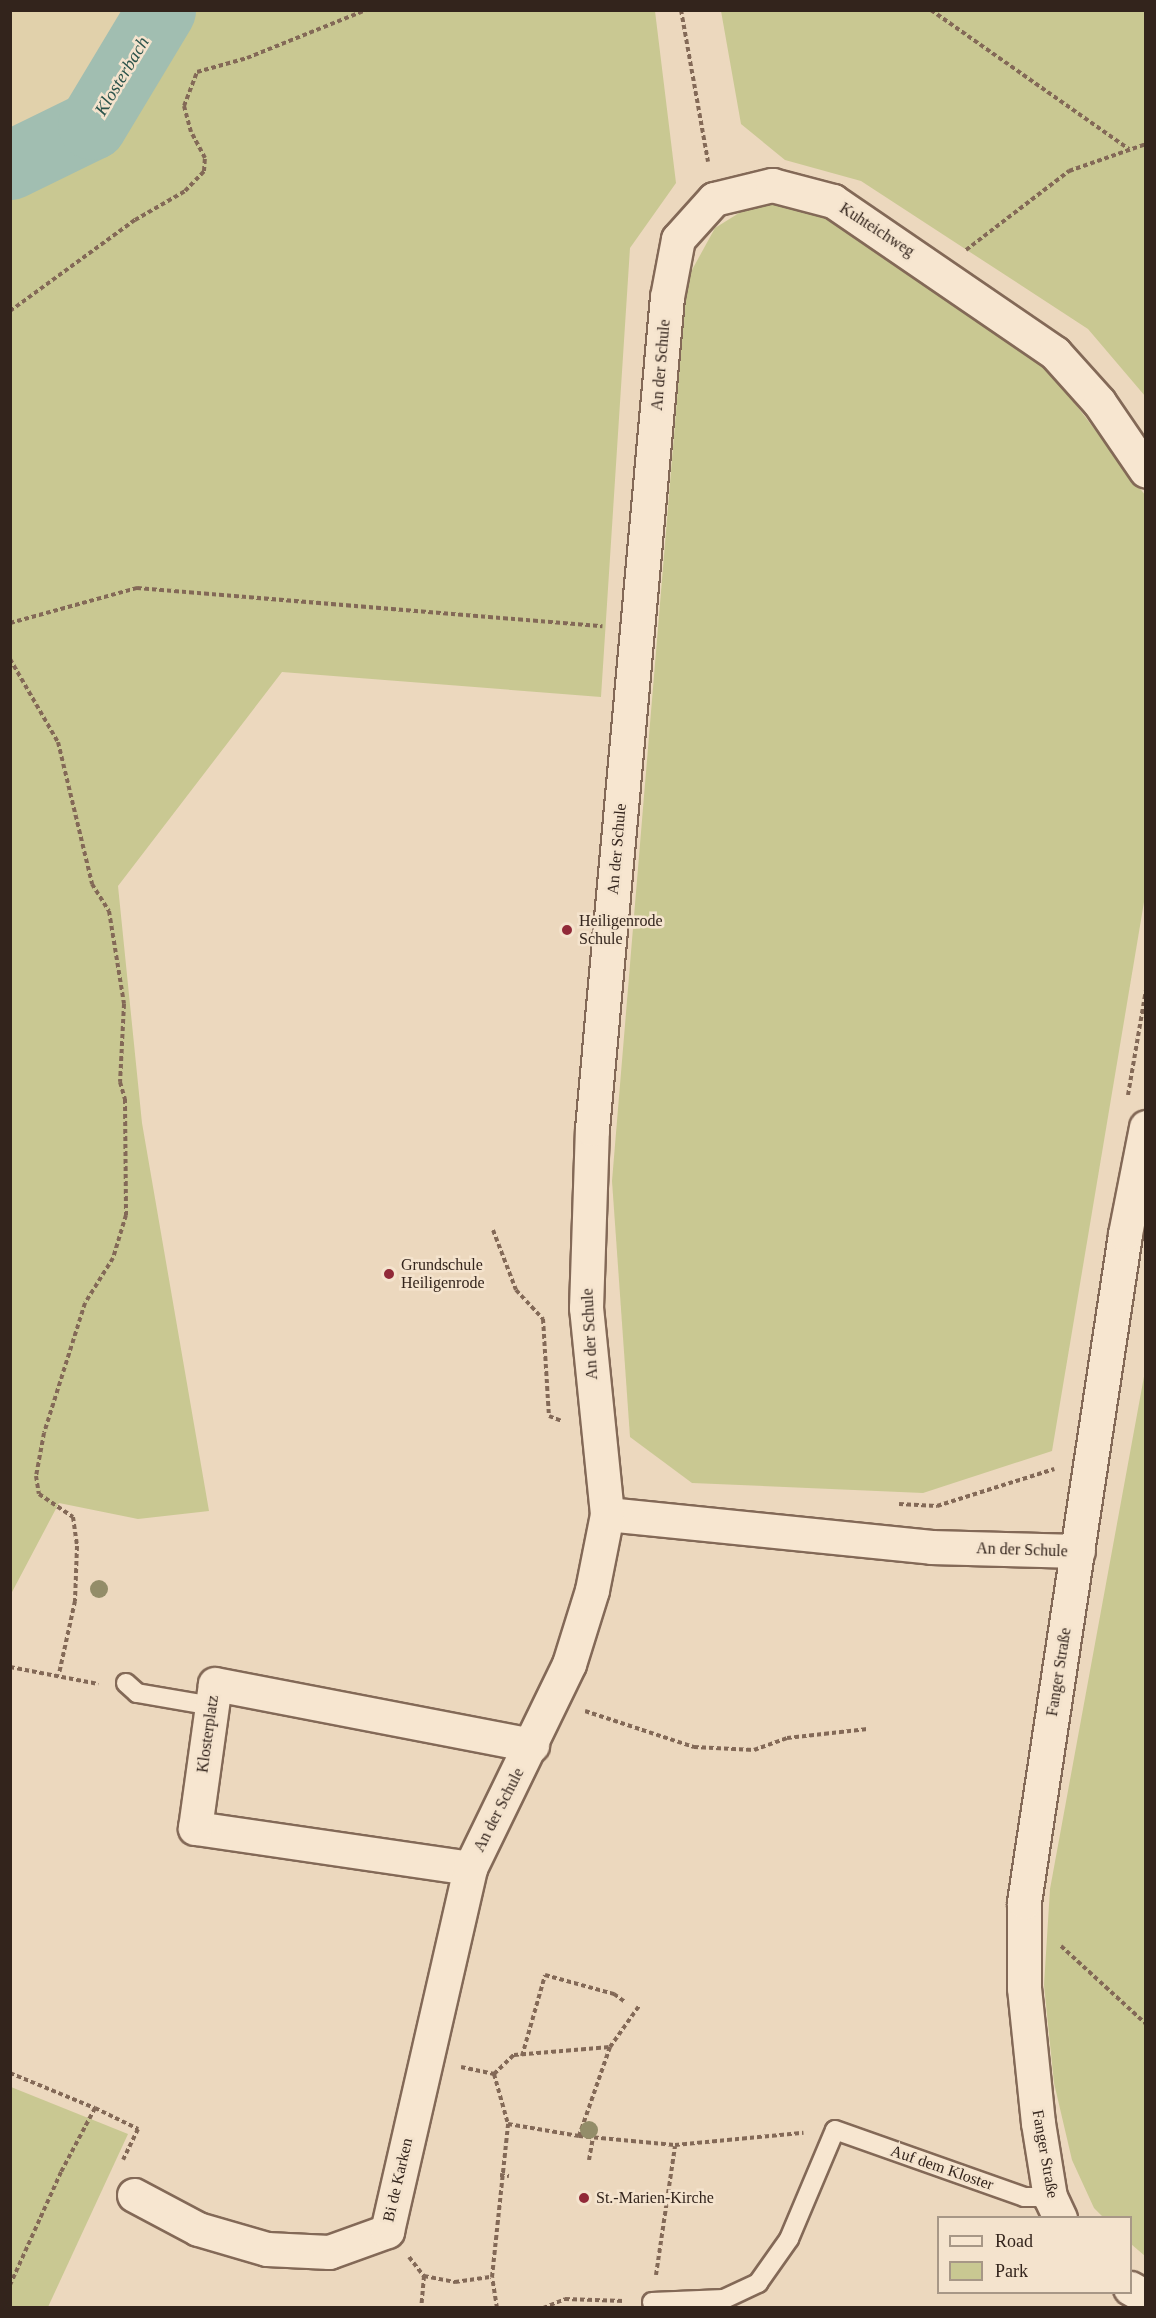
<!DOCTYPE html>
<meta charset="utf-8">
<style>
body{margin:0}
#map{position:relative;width:1156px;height:2318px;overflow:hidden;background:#ecd8be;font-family:"Times New Roman",serif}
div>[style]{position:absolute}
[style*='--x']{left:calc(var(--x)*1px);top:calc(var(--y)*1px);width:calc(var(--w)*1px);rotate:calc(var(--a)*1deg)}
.farmland>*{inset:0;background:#e1d1ab}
.green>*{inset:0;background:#c9c892}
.river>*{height:69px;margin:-34.5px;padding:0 34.5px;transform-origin:34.5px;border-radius:34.5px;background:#a1beb1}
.path>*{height:4px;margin-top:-2px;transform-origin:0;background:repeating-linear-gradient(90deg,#836957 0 4.5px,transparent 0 7.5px)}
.roads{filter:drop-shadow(2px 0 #836957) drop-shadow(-2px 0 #836957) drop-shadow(0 2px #836957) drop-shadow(0 -2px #836957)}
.service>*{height:18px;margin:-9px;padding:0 9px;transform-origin:9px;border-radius:9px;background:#f7e6d0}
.minor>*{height:33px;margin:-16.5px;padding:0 16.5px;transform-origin:16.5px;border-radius:16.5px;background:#f7e6d0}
.trees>*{width:18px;height:18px;margin:-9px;border-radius:50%;background:#938d69}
.dots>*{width:16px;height:16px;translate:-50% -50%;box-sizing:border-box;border:3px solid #f4e3cd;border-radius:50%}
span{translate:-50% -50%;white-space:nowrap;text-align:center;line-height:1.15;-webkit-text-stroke:5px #f4e3cd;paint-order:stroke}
.street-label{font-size:16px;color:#33241c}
.poi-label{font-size:16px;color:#33241c}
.left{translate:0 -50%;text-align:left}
.water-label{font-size:18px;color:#2b534b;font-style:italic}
.frame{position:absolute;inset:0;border:12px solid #33241c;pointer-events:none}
.legend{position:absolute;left:937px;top:2216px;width:195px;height:78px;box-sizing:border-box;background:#f4e3cd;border:2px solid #a79786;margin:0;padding:8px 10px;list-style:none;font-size:18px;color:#33241c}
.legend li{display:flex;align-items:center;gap:12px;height:30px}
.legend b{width:30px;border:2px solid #a79786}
</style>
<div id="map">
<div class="farmland">
<div style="clip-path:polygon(11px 10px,141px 11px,95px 106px,11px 152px)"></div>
</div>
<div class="green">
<div style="clip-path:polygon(170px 11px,655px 11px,676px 183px,630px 248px,601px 697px,282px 672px,118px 886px,142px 1123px,209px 1511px,138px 1519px,59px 1503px,11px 1594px,11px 174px,105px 128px)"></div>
<div style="clip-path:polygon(721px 11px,1145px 11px,1145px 396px,1088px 329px,861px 181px,785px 160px,741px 124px)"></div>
<div style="clip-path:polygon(777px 199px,816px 211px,1050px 371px,1145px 495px,1145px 896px,1052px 1451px,923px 1493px,692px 1483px,630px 1437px,612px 1181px,687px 279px,715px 228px,739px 213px)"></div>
<div style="clip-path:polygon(1145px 1371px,1145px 2256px,1131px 2244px,1130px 2218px,1103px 2217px,1094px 2208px,1072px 2160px,1054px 2083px,1044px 1985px,1050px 1889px)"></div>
<div style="clip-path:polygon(11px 2087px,128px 2134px,48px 2307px,11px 2307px)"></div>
</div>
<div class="river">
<div style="--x:10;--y:165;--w:91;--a:-26"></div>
<div style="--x:92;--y:125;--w:134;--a:-59"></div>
</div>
<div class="path">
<div style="--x:681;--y:10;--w:154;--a:79.9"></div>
<div style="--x:931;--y:10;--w:242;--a:35.1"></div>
<div style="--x:966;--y:250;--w:130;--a:-37.5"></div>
<div style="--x:1069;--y:171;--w:82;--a:-19.3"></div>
<div style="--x:10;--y:311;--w:155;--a:-36.1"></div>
<div style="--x:135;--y:220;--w:58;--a:-30.1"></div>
<div style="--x:185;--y:191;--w:28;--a:-46"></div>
<div style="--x:204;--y:171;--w:13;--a:-86"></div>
<div style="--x:205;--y:158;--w:30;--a:-118"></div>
<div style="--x:191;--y:132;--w:27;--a:-105"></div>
<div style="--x:184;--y:106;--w:36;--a:-69"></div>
<div style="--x:197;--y:72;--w:52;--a:-15.6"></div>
<div style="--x:247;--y:58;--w:128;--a:-22"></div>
<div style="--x:10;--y:623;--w:132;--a:-15.4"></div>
<div style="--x:137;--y:588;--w:467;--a:4.7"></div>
<div style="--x:10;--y:659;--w:96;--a:60"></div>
<div style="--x:58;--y:742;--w:146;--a:76.5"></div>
<div style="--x:92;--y:884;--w:32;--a:58"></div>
<div style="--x:109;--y:911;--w:94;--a:80.8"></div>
<div style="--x:124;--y:1004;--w:78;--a:92.9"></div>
<div style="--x:120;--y:1082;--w:18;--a:74"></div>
<div style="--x:125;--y:1099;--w:116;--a:89.5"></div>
<div style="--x:126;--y:1215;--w:45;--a:106.8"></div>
<div style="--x:113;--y:1258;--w:53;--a:121.9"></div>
<div style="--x:85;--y:1303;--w:136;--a:107.5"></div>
<div style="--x:44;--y:1433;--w:44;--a:100.5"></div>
<div style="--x:36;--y:1476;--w:18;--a:81"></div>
<div style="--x:39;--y:1494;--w:41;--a:34.1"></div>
<div style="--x:73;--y:1517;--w:29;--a:82"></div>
<div style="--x:77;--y:1546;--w:55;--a:92.1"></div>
<div style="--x:75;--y:1601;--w:75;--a:102.4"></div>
<div style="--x:1128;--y:1095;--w:107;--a:-80.3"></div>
<div style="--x:493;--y:1230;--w:64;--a:69"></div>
<div style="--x:516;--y:1290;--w:40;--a:47"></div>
<div style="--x:543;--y:1319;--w:97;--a:86.5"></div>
<div style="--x:549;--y:1416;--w:14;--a:21"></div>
<div style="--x:899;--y:1504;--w:38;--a:3"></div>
<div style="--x:937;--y:1506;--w:123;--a:-17.5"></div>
<div style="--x:10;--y:1667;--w:90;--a:10.9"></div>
<div style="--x:585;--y:1711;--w:115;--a:18.3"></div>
<div style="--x:694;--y:1747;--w:60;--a:2.9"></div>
<div style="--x:754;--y:1750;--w:35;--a:-20"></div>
<div style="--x:787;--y:1738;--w:81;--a:-6.3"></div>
<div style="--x:1061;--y:1946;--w:115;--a:42.5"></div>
<div style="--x:610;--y:2047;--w:50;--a:-54.7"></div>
<div style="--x:522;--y:2056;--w:84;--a:-74.1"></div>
<div style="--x:545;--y:1975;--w:72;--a:15.4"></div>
<div style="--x:614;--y:1994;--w:14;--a:36"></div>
<div style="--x:461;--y:2067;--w:34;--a:12"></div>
<div style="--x:494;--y:2074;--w:52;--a:74.4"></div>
<div style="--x:508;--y:2124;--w:72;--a:9.6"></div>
<div style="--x:579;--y:2136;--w:96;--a:5.4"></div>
<div style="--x:675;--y:2145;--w:129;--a:-5.4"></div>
<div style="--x:10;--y:2073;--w:92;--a:22.4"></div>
<div style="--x:95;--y:2108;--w:72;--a:118"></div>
<div style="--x:61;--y:2172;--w:124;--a:114.3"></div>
<div style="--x:494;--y:2074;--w:28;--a:-44"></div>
<div style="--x:514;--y:2055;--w:96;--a:-4.8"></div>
<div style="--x:610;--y:2047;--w:94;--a:109.2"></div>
<div style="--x:95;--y:2108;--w:48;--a:26"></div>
<div style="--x:138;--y:2129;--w:34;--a:116"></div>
<div style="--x:589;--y:2160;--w:22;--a:-80"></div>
<div style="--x:500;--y:2175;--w:9;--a:6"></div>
<div style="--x:409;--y:2257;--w:24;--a:52"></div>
<div style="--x:424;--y:2276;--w:32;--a:95"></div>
<div style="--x:656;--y:2275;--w:130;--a:-81.6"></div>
<div style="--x:424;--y:2276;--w:32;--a:11"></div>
<div style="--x:455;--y:2282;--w:37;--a:-8"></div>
<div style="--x:497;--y:2308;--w:31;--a:-99"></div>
<div style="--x:492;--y:2277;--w:154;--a:-84"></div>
<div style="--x:543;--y:2308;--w:24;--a:-22"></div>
<div style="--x:565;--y:2299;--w:59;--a:1.9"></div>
</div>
<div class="roads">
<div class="service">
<div style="--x:126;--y:1683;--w:15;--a:42"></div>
<div style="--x:137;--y:1693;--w:76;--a:9.8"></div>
<div style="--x:652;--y:2302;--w:72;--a:-2.4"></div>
<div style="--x:724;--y:2299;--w:38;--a:-25"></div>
<div style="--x:758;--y:2283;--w:54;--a:-54.8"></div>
<div style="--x:789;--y:2239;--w:118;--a:-67.1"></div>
<div style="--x:835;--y:2130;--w:201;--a:19.5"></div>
<div style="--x:1024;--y:2197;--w:26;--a:0"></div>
</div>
<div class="minor">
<div style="--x:607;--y:1514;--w:326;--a:5.8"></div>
<div style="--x:931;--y:1547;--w:147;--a:1.6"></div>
<div style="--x:470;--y:1868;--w:278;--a:-171.7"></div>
<div style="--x:195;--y:1828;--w:145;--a:-82.1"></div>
<div style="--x:215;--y:1684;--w:323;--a:10.9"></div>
<div style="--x:134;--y:2195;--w:72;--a:28"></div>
<div style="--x:198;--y:2229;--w:72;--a:16.2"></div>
<div style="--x:267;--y:2249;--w:62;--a:2.8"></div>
<div style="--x:329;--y:2252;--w:62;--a:-19.9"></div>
<div style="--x:387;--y:2231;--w:372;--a:-77.1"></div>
<div style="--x:470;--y:1868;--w:227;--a:-64.1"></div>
<div style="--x:569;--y:1664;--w:77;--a:-72.7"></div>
<div style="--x:592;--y:1590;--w:77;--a:-78.8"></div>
<div style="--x:607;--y:1514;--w:207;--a:-95.8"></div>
<div style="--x:586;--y:1308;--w:179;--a:-88.1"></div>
<div style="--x:592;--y:1129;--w:835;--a:-84.85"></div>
<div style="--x:667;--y:297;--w:59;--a:-79.3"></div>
<div style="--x:678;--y:239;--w:54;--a:-48"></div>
<div style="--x:714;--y:199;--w:60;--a:-13.6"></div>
<div style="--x:772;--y:185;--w:63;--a:14.7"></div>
<div style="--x:833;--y:201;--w:269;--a:34.4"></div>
<div style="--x:1055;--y:353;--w:66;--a:48.1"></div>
<div style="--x:1099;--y:402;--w:83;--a:55.7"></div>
<div style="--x:1060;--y:2218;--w:23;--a:-115"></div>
<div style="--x:1050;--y:2197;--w:75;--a:-99.2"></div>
<div style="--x:1038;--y:2123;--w:136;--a:-95.9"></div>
<div style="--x:1024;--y:1988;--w:86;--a:-90"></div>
<div style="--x:1024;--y:1902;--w:676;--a:-81.4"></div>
<div style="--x:1125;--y:1234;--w:109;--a:-78.9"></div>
<div style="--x:1130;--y:2288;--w:18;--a:29"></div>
</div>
</div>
<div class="trees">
<div style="left:99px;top:1589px"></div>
<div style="left:589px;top:2130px"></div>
</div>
<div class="dots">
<div style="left:567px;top:930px;background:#912938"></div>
<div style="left:389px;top:1274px;background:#912938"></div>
<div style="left:584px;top:2198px;background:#912938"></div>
</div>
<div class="street-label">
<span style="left:877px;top:230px;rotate:33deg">Kuhteichweg</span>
<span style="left:661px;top:365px;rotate:-85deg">An der Schule</span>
<span style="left:617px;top:849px;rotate:-85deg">An der Schule</span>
<span style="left:590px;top:1334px;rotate:-93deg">An der Schule</span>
<span style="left:1022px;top:1550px;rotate:2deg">An der Schule</span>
<span style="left:1059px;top:1672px;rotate:-81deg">Fanger Straße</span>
<span style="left:208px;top:1734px;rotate:-82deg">Klosterplatz</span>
<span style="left:499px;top:1810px;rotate:-63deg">An der Schule</span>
<span style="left:1045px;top:2154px;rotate:80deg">Fanger Straße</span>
<span style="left:942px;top:2168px;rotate:19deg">Auf dem Kloster</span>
<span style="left:398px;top:2180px;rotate:-77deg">Bi de Karken</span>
</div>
<div class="poi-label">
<span class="left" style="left:579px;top:930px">Heiligenrode<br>Schule</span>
<span class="left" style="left:401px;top:1274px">Grundschule<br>Heiligenrode</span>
<span class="left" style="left:596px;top:2198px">St.-Marien-Kirche</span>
</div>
<div class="water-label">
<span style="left:122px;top:76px;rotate:-59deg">Klosterbach</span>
</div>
<div class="frame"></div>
<ul class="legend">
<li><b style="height:8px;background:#f7e6d0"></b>Road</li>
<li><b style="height:16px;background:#c9c892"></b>Park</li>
</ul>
</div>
